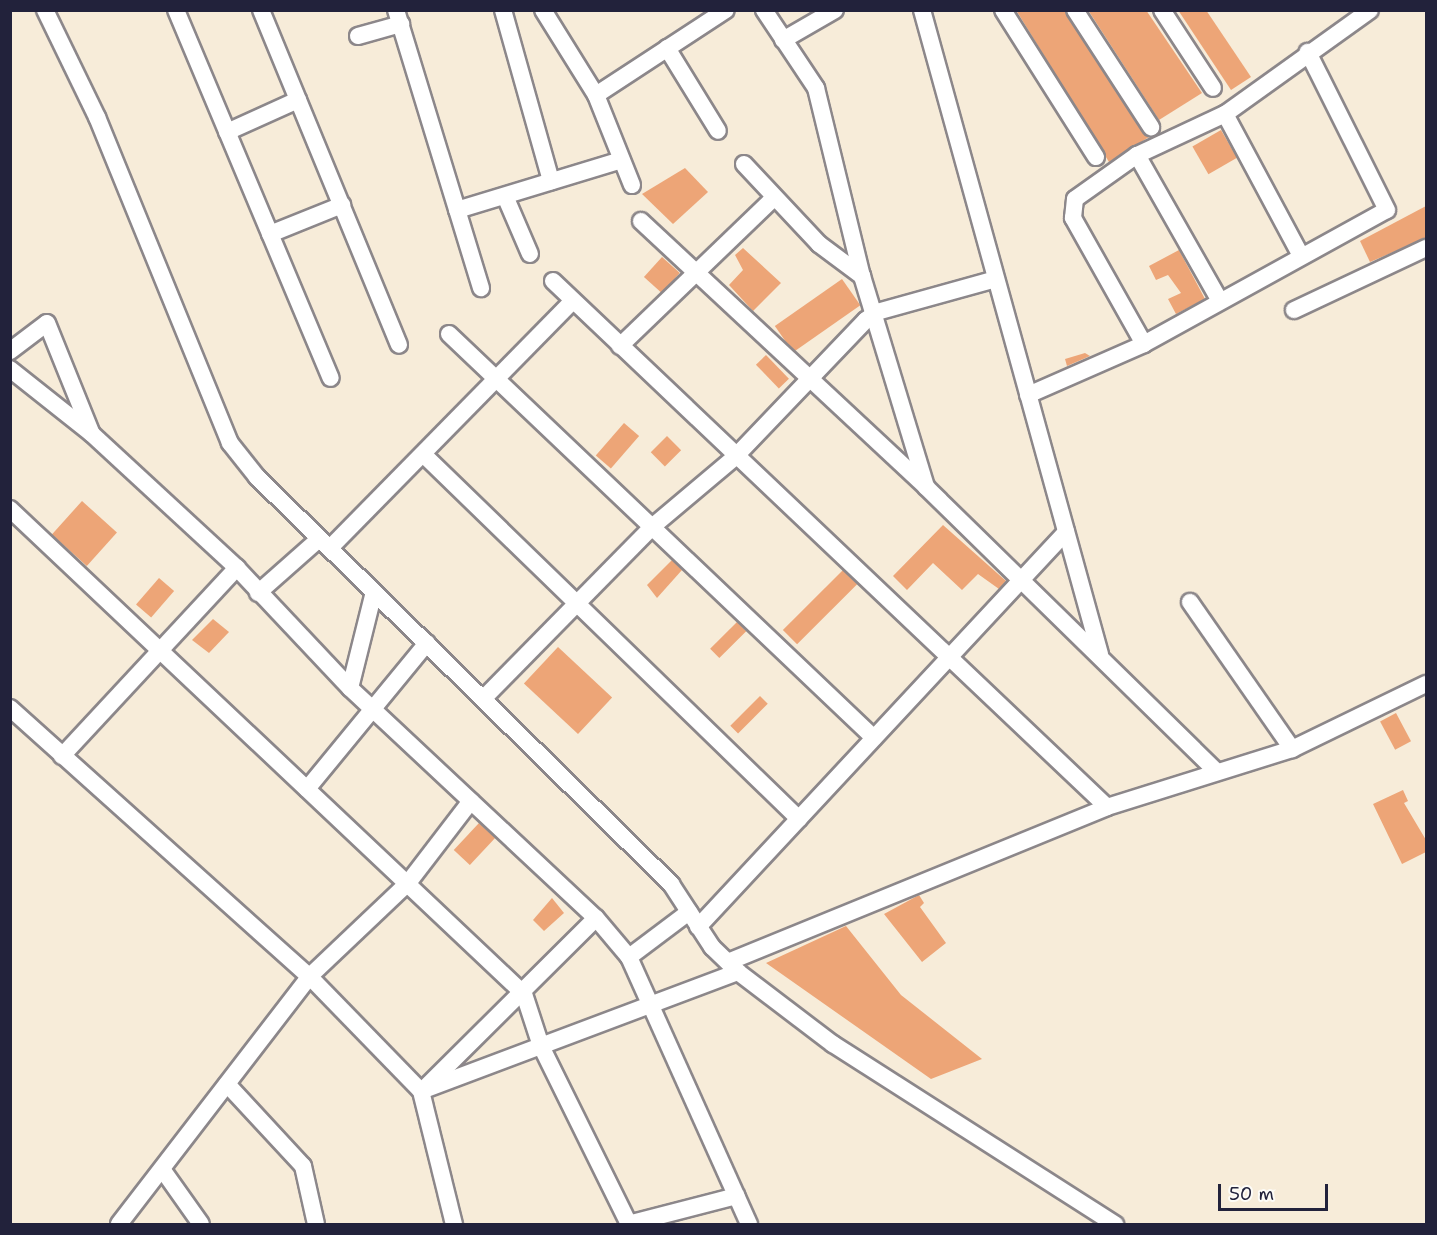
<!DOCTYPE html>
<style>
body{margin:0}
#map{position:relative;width:1437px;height:1235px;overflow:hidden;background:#f7ecd9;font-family:"Shantell Sans",sans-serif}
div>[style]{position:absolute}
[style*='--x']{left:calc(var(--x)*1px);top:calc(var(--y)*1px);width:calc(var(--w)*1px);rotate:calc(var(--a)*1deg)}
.building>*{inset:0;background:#eda577;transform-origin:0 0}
.roads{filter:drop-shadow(2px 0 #8c878a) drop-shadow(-2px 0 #8c878a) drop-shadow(0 2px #8c878a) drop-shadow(0 -2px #8c878a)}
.minor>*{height:16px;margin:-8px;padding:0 8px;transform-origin:8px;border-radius:8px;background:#fff}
span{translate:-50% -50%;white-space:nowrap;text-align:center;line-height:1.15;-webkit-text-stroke:4.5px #fdfcf7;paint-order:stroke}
.frame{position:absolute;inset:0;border:12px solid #22223b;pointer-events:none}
.scale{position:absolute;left:1218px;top:1184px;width:110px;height:27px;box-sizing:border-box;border:3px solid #22223b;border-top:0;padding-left:8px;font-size:18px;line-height:21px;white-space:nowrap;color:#22223b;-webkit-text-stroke:4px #fdfcf7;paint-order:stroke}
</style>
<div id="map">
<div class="building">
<div style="clip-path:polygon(1016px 10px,1065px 10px,1149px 137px,1109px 162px)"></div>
<div style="clip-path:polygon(1088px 10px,1146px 10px,1202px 93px,1159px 120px)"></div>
<div style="clip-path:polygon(1178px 10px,1206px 10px,1251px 77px,1231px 90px)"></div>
<div style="left:1221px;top:130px;width:32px;height:33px;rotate:60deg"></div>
<div style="clip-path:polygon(685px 168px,708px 192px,673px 224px,642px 194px)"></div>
<div style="clip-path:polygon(1426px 206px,1426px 238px,1370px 262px,1360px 241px)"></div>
<div style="clip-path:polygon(743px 248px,781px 283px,753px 311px,729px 285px,743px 270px,735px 255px)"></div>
<div style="clip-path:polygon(1179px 250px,1205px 299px,1176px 314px,1168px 299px,1181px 293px,1168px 275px,1156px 280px,1149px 266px)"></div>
<div style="left:662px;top:257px;width:24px;height:27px;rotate:42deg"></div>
<div style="left:842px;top:279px;width:32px;height:82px;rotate:55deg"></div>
<div style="clip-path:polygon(1085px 353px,1090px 356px,1067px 366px,1065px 359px)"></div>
<div style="left:766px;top:355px;width:33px;height:14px;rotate:46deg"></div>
<div style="left:624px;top:423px;width:20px;height:43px;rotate:41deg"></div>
<div style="left:667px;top:436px;width:20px;height:23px;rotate:45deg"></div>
<div style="left:82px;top:501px;width:47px;height:45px;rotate:42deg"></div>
<div style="clip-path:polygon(943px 525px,1006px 581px,999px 589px,978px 574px,962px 590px,933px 563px,907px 590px,893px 576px)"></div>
<div style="clip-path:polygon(672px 560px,682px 570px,657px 598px,647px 585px)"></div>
<div style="left:843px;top:570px;width:20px;height:85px;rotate:45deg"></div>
<div style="left:159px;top:578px;width:20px;height:35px;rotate:41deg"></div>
<div style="clip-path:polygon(213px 619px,229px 632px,209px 653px,192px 640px)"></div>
<div style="left:737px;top:622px;width:13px;height:38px;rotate:45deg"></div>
<div style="left:558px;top:647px;width:74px;height:50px;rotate:43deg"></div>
<div style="left:760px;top:696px;width:11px;height:42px;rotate:45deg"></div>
<div style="left:1396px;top:713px;width:32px;height:18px;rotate:62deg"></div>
<div style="clip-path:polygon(1403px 790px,1408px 801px,1404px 803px,1426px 840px,1426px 852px,1402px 864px,1373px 804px)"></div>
<div style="left:479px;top:823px;width:22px;height:37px;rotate:43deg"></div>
<div style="clip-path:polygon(919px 895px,924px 903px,920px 907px,946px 943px,922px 962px,884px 914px)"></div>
<div style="clip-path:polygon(552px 898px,564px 913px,544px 931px,533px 920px)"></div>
<div style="clip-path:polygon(846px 926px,901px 995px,982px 1059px,931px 1079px,766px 963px)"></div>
</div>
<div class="roads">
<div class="minor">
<div style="--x:45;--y:10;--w:119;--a:64.1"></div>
<div style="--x:97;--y:117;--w:352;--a:67.8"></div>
<div style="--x:230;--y:443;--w:43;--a:51.5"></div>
<div style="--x:257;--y:477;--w:581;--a:44.51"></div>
<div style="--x:671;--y:884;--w:75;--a:56.9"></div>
<div style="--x:712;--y:947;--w:36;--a:44"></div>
<div style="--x:738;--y:972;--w:119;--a:37.2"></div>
<div style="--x:833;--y:1044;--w:335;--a:32.6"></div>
<div style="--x:176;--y:10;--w:399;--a:67.2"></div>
<div style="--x:261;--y:10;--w:362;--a:67.6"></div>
<div style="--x:396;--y:10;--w:291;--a:73"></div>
<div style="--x:503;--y:10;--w:178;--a:74.3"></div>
<div style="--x:543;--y:10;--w:100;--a:58.1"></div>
<div style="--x:596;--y:95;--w:97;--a:68.2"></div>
<div style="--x:764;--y:10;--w:94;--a:56.3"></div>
<div style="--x:816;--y:88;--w:194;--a:76.3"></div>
<div style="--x:922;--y:10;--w:668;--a:74.55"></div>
<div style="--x:1003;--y:10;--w:174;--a:57.7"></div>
<div style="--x:1075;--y:10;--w:140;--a:57"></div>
<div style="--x:1162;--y:10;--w:93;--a:56.8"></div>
<div style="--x:358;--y:36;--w:45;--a:-15.6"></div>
<div style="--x:783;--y:40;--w:60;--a:-30"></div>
<div style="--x:667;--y:48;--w:97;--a:58.4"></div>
<div style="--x:596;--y:95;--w:155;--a:-33.2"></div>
<div style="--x:1225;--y:114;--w:159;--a:61.8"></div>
<div style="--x:227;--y:132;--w:78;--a:-24.3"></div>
<div style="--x:1137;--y:155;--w:168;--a:60.4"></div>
<div style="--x:744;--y:164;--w:110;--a:46.8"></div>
<div style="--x:819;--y:244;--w:54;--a:36.7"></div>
<div style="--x:862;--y:276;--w:220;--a:73.1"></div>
<div style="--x:505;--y:196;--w:63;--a:66.7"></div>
<div style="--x:457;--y:210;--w:172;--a:-16.9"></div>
<div style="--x:641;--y:221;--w:390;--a:43"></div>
<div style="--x:926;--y:487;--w:403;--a:44.4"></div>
<div style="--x:270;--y:234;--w:78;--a:-21.9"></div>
<div style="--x:553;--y:281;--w:764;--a:43.51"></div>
<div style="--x:1294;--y:310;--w:146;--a:-25.2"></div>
<div style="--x:449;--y:334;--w:586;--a:43.55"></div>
<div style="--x:1144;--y:344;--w:145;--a:-119.4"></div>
<div style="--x:1073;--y:218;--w:19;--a:-84"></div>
<div style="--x:1075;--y:199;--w:76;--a:-35.4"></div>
<div style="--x:1137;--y:155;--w:97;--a:-25"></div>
<div style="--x:1225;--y:114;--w:178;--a:-35.6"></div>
<div style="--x:620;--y:346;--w:214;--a:-43.9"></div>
<div style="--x:10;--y:351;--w:46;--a:-37.1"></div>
<div style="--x:47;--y:323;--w:118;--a:68"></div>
<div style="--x:10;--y:369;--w:105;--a:38.4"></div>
<div style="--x:92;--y:434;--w:197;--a:42.7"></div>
<div style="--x:237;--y:568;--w:165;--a:46.7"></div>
<div style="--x:350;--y:688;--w:337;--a:43.1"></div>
<div style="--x:596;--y:918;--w:51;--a:49.8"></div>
<div style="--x:629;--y:957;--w:293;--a:65.8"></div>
<div style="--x:1028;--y:395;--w:127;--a:-23.7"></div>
<div style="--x:1144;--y:344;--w:277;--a:-28.9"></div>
<div style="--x:1387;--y:210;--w:177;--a:-116.6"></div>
<div style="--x:423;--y:454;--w:524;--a:44.15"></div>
<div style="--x:10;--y:509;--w:707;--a:43.34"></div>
<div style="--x:524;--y:994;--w:55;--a:71.9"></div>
<div style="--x:541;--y:1046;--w:199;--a:63.7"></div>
<div style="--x:330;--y:548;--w:345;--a:-45.5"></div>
<div style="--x:258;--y:593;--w:81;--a:-41.5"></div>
<div style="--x:1190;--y:602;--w:179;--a:55.2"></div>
<div style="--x:350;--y:688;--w:99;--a:-76"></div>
<div style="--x:484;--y:698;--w:240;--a:-45.5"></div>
<div style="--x:652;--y:527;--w:109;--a:-40.1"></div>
<div style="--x:735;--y:457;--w:190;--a:-46.3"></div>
<div style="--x:866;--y:320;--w:14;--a:-36"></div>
<div style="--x:877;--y:312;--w:123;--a:-15.5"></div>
<div style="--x:10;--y:708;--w:404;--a:41.9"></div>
<div style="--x:311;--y:978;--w:158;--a:45.8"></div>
<div style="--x:421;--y:1091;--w:137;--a:76.1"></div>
<div style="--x:62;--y:756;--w:257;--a:-47.1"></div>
<div style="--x:307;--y:789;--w:189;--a:-50.6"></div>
<div style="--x:698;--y:927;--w:540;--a:-47.03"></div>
<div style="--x:629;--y:957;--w:75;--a:-36.9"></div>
<div style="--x:728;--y:962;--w:409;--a:-22.2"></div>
<div style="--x:1107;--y:807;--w:194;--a:-17.4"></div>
<div style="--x:1292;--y:749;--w:149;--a:-25.9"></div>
<div style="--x:227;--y:1084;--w:112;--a:47.2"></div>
<div style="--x:303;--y:1166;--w:59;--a:77.4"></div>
<div style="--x:427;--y:1086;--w:238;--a:-44.8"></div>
<div style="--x:421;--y:1091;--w:339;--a:-20.6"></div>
<div style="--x:162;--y:1169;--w:67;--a:54.7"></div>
<div style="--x:119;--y:1224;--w:314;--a:-52.4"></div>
<div style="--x:311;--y:975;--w:134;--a:-43.5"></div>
<div style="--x:408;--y:883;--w:103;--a:-52.5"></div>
<div style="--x:628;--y:1224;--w:112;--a:-14.5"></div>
</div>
</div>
<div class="frame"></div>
<div class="scale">50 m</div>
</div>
